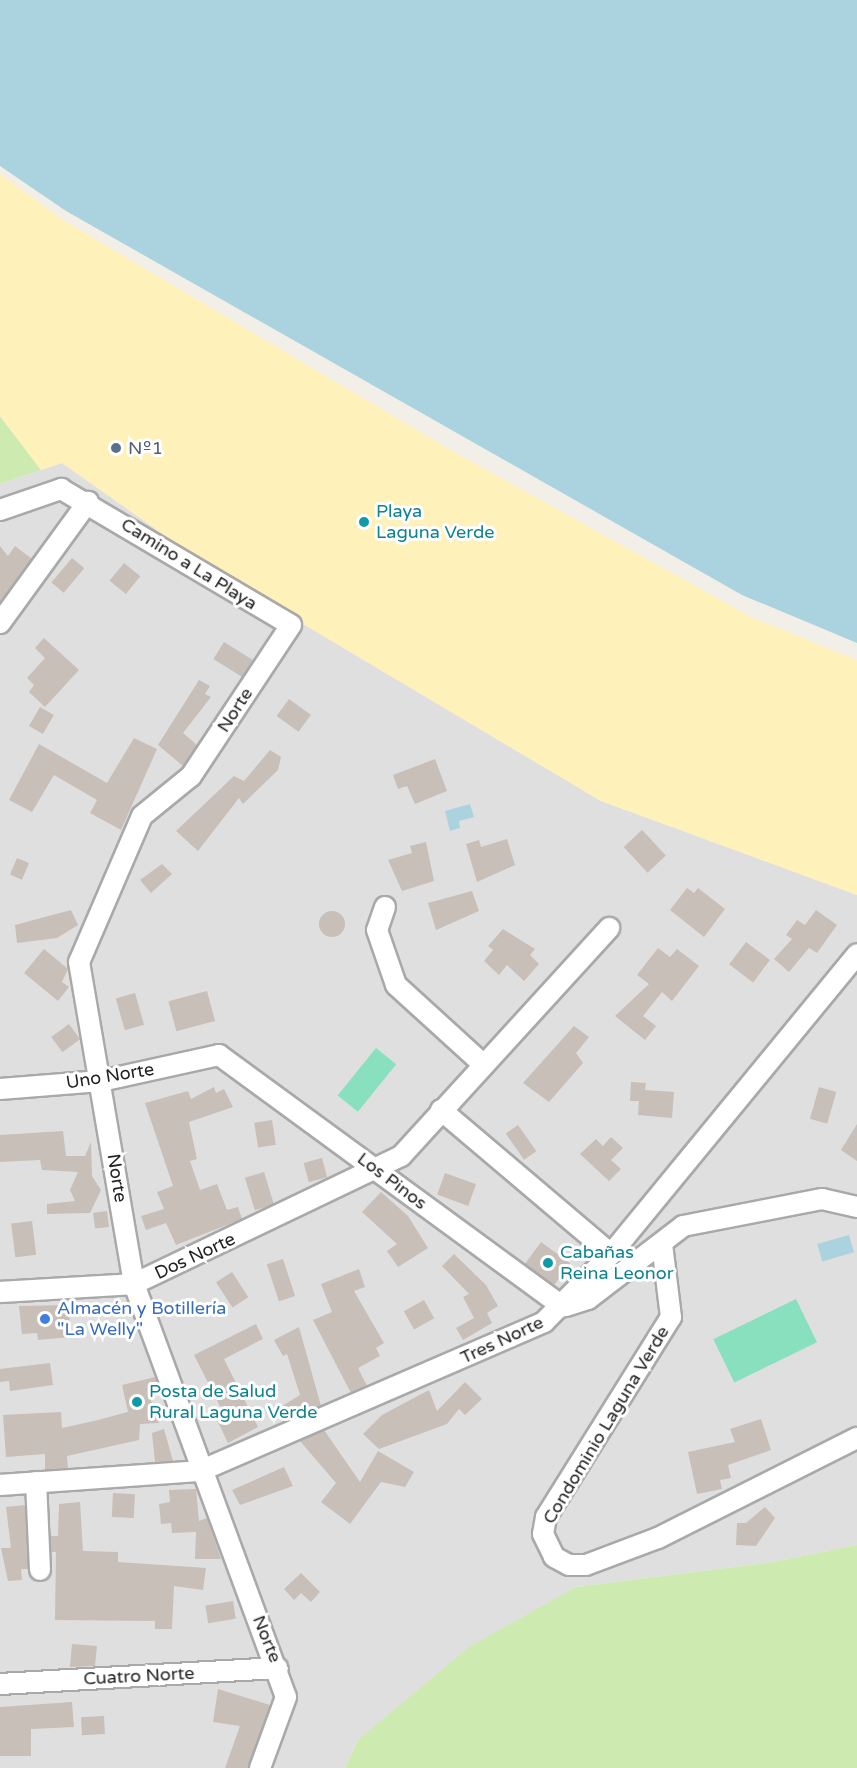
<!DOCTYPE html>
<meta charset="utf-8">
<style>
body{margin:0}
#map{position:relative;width:857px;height:1768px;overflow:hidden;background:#f2efe9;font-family:"Varela Round",sans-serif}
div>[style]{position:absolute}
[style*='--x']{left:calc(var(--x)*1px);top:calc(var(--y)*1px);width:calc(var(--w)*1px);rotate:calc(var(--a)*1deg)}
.residential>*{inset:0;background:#e0dfdf}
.grass>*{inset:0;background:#cdebb0}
.sand>*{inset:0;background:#fff1ba}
.pitch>*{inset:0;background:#88e0be;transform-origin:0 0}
.water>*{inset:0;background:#aad3df;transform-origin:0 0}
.building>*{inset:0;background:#c7bfb8;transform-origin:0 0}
.round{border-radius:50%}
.roads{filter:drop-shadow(2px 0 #a9a9a9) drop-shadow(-2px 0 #a9a9a9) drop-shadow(0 2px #a9a9a9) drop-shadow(0 -2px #a9a9a9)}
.minor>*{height:20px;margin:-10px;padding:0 10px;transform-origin:10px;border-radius:10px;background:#fff}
.dots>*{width:16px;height:16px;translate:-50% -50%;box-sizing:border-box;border:3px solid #fff;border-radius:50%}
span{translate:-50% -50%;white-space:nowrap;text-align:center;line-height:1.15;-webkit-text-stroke:6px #fff;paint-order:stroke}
.service-label{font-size:18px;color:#4e5e75}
.left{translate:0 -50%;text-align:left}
.culture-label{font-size:18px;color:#0d838f}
.street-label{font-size:18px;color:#222}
.shop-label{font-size:18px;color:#366cbe}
</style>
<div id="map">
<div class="residential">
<div style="clip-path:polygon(62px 463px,221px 575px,601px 801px,857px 895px,857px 1545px,773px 1562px,576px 1587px,358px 1740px,345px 1768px,0 1768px,0 484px)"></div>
</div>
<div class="grass">
<div style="clip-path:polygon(0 416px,41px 470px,0 484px)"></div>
<div style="clip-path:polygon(857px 1545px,857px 1768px,345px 1768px,358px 1740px,469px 1647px,576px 1587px,773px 1562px)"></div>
</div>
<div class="sand">
<div style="clip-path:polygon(0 174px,63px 220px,447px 448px,751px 617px,857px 660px,857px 895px,601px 801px,221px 575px,62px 463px,41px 470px,0 416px)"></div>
</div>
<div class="pitch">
<div style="left:376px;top:1048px;width:26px;height:61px;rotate:39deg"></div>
<div style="left:796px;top:1299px;width:48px;height:92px;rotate:64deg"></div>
</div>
<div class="water">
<div style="clip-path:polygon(0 0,857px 0,857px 643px,742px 595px,66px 211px,0 166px)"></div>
<div style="clip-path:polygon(470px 804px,474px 817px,459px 821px,460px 828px,450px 831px,445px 811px)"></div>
<div style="left:849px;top:1235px;width:18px;height:33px;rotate:74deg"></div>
</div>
<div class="building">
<div style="clip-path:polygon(0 546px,8px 556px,15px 546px,32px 559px,0 603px)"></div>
<div style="left:72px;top:558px;width:16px;height:32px;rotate:40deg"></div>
<div style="left:124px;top:563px;width:21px;height:23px;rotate:39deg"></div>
<div style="clip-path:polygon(44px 638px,79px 670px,45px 707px,29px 692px,34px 685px,27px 678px,45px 658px,35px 648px)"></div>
<div style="left:224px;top:642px;width:34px;height:20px;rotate:32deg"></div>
<div style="clip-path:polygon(199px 680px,210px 686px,205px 694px,211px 697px,183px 733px,197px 745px,183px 766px,158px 745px)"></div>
<div style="left:289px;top:699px;width:27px;height:21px;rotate:36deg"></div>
<div style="left:40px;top:707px;width:16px;height:22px;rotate:30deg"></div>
<div style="clip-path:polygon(134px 738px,157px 749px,121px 830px,90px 813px,97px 800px,54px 775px,32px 812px,9px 800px,39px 744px,107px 783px)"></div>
<div style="clip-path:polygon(270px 750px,281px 757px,278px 770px,243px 804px,239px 798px,198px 851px,176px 831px,234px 776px,244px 781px)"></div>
<div style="clip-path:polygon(435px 759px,447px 791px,415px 804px,407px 786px,398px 789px,393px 775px)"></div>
<div style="left:642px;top:830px;width:35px;height:25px;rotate:47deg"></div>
<div style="clip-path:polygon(507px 839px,515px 865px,477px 882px,466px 844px,479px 840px,481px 847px)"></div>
<div style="clip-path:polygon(426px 842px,434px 881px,402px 891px,388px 860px,412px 853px,410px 846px)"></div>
<div style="left:17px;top:858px;width:13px;height:18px;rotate:23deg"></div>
<div style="clip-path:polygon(162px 864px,172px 874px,151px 893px,140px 880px)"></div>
<div style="clip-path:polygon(687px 888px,694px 893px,698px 888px,725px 909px,704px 937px,670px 910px)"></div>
<div style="clip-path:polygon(472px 891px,479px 911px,436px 930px,428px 903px)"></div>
<div style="clip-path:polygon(71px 910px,78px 925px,57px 938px,17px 943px,15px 925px)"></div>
<div style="clip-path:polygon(816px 910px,837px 925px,817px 953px,809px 948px,789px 972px,774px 959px,792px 939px,786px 935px,797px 920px,805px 925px)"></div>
<div class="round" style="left:319px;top:911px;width:26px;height:26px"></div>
<div style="clip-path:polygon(503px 929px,535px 949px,530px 955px,539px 964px,524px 981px,507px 965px,499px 975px,484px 961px,493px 950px,488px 946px)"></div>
<div style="left:746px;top:942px;width:30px;height:28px;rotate:37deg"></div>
<div style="clip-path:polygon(658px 948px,670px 957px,677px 949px,699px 966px,672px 1001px,662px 992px,643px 1016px,656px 1026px,645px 1040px,615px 1016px,649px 984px,637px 975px)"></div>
<div style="clip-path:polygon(44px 949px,68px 969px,62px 982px,69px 987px,58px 1001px,24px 973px)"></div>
<div style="left:207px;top:991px;width:31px;height:40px;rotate:75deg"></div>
<div style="left:135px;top:993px;width:33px;height:20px;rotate:74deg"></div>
<div style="left:69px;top:1024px;width:19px;height:22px;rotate:54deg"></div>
<div style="clip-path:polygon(574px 1026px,589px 1037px,576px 1053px,583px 1063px,549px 1102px,523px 1083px)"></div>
<div style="clip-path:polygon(631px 1082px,646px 1083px,645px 1090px,674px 1092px,672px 1118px,638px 1115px,639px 1101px,630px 1101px)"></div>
<div style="clip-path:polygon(214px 1087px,216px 1093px,224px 1089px,233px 1107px,189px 1122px,197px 1159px,190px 1161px,200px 1190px,217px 1184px,227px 1210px,238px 1207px,242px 1219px,176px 1245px,166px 1223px,146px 1230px,141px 1216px,164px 1209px,157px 1192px,173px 1186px,145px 1103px,188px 1091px,191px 1099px)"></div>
<div style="left:819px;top:1087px;width:18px;height:33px;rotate:16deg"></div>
<div style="left:272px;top:1120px;width:25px;height:18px;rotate:81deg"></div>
<div style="clip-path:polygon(857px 1124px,857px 1161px,841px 1150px)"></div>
<div style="left:518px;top:1125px;width:32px;height:15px;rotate:55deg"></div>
<div style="clip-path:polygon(63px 1131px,66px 1156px,85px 1156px,91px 1142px,92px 1176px,101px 1190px,90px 1213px,47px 1214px,47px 1204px,75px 1201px,70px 1190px,78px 1172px,42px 1170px,40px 1160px,0 1162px,0 1135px)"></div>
<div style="clip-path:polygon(611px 1137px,623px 1148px,611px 1160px,621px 1169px,609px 1181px,580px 1154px,596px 1139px,603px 1146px)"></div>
<div style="left:322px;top:1158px;width:20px;height:19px;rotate:75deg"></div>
<div style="left:264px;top:1172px;width:34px;height:20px;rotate:73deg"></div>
<div style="left:445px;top:1173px;width:33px;height:23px;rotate:20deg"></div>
<div style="clip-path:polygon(381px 1192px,408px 1216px,428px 1248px,398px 1267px,387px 1251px,397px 1244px,362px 1212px)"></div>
<div style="left:107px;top:1211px;width:16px;height:14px;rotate:83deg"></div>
<div style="left:32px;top:1221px;width:34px;height:21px;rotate:83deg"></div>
<div style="left:541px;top:1242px;width:36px;height:27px;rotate:36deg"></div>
<div style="clip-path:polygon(454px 1254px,486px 1285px,498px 1306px,487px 1313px,492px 1323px,463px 1340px,456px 1328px,474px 1318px,463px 1297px,469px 1294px,442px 1266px)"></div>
<div style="left:283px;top:1259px;width:39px;height:17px;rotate:72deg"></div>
<div style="clip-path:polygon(359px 1269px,365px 1287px,354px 1291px,384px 1343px,376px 1348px,380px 1356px,358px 1368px,367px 1386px,351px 1393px,313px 1320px,332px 1312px,321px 1284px)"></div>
<div style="left:232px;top:1272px;width:30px;height:19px;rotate:57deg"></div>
<div style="left:424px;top:1300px;width:21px;height:23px;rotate:61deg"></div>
<div style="clip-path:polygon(69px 1305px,70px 1337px,38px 1340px,37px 1333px,22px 1334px,19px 1306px)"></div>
<div style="clip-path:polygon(256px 1324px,263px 1339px,224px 1359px,258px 1427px,228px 1443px,214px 1414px,222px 1410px,194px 1355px)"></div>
<div style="clip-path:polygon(299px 1327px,321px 1406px,283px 1422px,274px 1411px,300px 1395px,287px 1354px,283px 1356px,274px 1340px)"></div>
<div style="clip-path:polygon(50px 1363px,53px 1385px,10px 1391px,9px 1381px,0 1382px,0 1369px)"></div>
<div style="clip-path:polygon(155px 1377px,160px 1389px,148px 1392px,159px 1423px,140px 1424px,139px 1440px,67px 1456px,68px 1468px,45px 1470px,45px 1454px,6px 1457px,3px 1415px,61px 1412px,62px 1428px,94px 1421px,128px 1412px,122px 1385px)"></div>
<div style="clip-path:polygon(465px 1382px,482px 1399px,465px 1415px,459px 1409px,447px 1424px,379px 1449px,363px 1434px,382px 1415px,429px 1390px,437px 1411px)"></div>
<div style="clip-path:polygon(761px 1419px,771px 1450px,728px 1465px,731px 1478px,720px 1480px,722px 1489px,697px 1494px,688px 1452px,735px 1442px,730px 1429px)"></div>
<div style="clip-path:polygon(164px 1429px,173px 1461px,155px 1462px,152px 1433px)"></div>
<div style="clip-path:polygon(324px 1430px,360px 1482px,378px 1451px,414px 1472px,405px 1487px,381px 1482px,350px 1524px,321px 1502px,336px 1483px,300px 1441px)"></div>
<div style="clip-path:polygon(284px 1467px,293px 1486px,240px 1505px,232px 1490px)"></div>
<div style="clip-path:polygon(196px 1489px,199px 1521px,207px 1518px,221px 1559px,195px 1559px,196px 1532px,172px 1533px,171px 1523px,161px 1524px,159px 1504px,170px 1502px,169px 1490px)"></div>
<div style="left:113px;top:1493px;width:22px;height:24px;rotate:3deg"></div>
<div style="clip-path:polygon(80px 1502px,83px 1551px,118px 1552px,118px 1562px,206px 1568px,203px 1590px,174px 1586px,172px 1629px,155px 1629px,155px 1621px,55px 1620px,56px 1552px,51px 1552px,50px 1536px,58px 1536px,59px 1504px)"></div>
<div style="clip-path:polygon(25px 1505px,28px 1569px,21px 1569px,22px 1580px,8px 1581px,1px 1548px,11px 1548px,6px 1507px)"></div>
<div style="clip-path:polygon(765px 1507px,775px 1518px,756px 1546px,736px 1545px,737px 1523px,746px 1523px)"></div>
<div style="clip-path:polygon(301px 1573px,320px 1592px,311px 1602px,301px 1593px,294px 1600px,284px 1589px)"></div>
<div style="left:233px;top:1601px;width:18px;height:28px;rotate:81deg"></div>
<div style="clip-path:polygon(72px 1644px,97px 1646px,95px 1666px,70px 1667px)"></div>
<div style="clip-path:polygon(218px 1689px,270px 1705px,248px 1768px,225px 1768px,240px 1726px,213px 1722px)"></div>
<div style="clip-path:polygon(72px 1702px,74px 1727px,31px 1729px,31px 1756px,0 1756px,0 1707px)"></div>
<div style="left:104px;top:1716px;width:18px;height:23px;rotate:87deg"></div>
</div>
<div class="roads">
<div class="minor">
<div style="--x:0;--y:510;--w:65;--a:-19"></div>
<div style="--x:61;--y:489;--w:267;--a:30.6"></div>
<div style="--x:291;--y:625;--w:181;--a:123.5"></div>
<div style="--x:191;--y:776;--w:63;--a:140.8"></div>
<div style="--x:142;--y:816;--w:159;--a:113.3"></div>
<div style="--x:79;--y:962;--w:327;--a:80.3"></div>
<div style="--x:134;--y:1284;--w:440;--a:69.8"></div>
<div style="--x:286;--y:1697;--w:76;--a:110.1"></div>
<div style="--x:0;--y:623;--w:150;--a:-54"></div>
<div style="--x:385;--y:907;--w:24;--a:109"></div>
<div style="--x:377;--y:930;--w:58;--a:70.9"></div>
<div style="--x:396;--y:985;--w:119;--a:42.3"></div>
<div style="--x:0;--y:1089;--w:101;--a:-4.5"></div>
<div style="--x:101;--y:1081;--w:121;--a:-12.4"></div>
<div style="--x:219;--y:1055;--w:426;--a:36.2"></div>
<div style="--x:441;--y:1110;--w:223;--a:40.3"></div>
<div style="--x:662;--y:1244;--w:74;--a:83"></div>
<div style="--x:671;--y:1317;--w:236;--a:122"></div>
<div style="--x:546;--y:1517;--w:17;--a:100"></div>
<div style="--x:543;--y:1534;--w:25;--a:64"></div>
<div style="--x:554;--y:1557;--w:17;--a:28"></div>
<div style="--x:569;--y:1565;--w:17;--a:0"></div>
<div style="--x:586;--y:1565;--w:77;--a:-20.6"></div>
<div style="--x:658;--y:1538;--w:223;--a:-26.7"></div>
<div style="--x:0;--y:1292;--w:134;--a:-3.4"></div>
<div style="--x:134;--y:1284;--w:296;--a:-25.6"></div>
<div style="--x:401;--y:1156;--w:309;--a:-47.6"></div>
<div style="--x:566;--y:1306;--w:23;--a:-18"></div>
<div style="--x:588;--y:1299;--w:120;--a:-37.5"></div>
<div style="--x:683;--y:1226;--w:142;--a:-11"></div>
<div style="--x:822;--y:1199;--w:36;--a:13"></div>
<div style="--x:36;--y:1482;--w:88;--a:87.4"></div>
<div style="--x:0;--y:1485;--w:200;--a:-4"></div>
<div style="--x:200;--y:1471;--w:375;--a:-23.4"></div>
<div style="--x:544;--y:1322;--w:95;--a:-45.4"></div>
<div style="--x:611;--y:1254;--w:388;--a:-50.6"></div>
<div style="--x:0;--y:1684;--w:278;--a:-3.3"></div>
</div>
</div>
<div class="dots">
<div style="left:116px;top:448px;background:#5c6f8a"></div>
<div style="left:364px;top:522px;background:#0f9aa8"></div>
<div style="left:548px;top:1263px;background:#0f9aa8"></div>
<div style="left:45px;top:1319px;background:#3f7fe0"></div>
<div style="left:137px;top:1402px;background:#0f9aa8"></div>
</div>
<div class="service-label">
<span class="left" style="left:128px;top:448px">Nº1</span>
</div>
<div class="culture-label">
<span class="left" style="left:376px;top:522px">Playa<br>Laguna Verde</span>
<span class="left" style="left:560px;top:1263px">Cabañas<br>Reina Leonor</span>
<span class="left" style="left:149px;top:1402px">Posta de Salud<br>Rural Laguna Verde</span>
</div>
<div class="street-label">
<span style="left:189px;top:564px;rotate:32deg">Camino a La Playa</span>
<span style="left:235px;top:710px;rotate:-57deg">Norte</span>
<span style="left:110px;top:1076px;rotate:-9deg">Uno Norte</span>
<span style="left:117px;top:1178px;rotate:81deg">Norte</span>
<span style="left:392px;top:1181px;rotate:37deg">Los Pinos</span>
<span style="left:195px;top:1256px;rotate:-25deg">Dos Norte</span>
<span style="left:502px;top:1340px;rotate:-25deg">Tres Norte</span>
<span style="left:606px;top:1425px;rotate:-59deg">Condominio Laguna Verde</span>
<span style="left:267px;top:1639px;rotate:68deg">Norte</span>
<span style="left:139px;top:1676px;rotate:-3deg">Cuatro Norte</span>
</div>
<div class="shop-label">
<span class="left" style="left:57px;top:1319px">Almacén y Botillería<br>"La Welly"</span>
</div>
</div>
